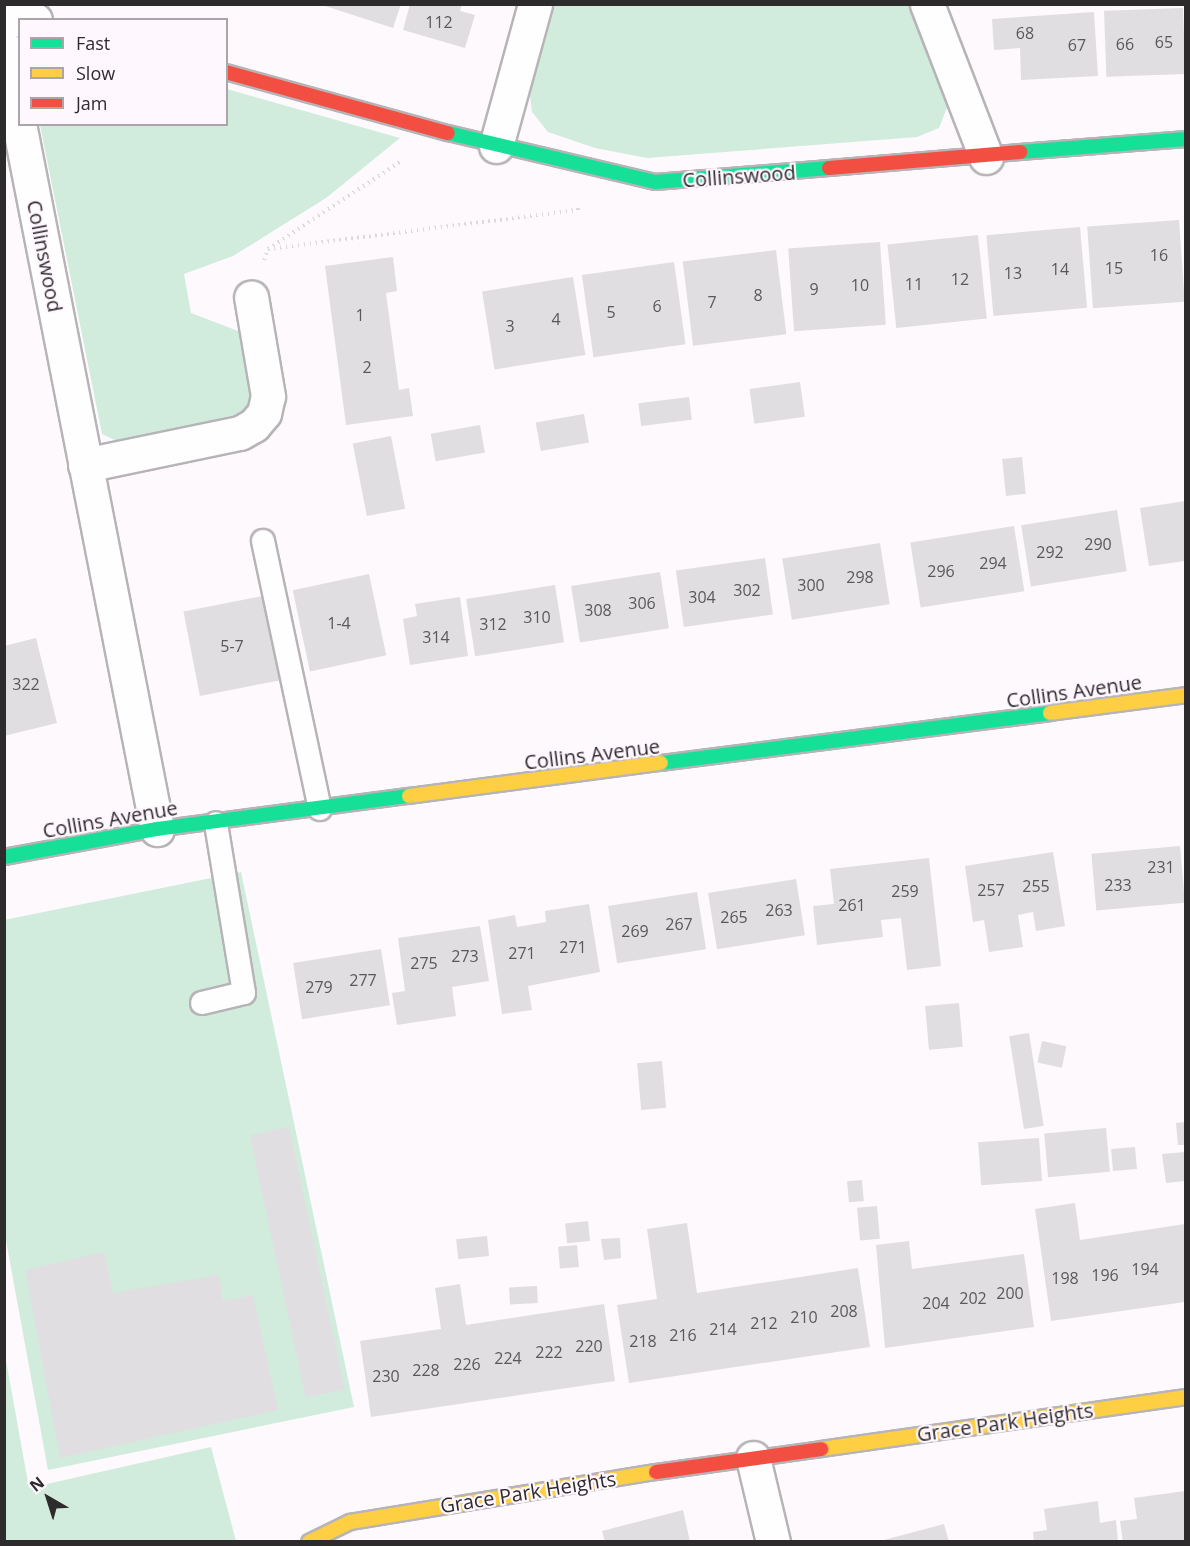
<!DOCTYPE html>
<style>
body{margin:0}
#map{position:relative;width:1190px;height:1546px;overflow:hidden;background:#fdf9fd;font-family:"Open Sans",sans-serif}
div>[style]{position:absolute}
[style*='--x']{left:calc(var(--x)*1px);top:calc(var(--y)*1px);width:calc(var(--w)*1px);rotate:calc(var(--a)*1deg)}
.green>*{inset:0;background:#d1ecdd}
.building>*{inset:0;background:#e1dee1;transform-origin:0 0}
.path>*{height:4px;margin-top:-2px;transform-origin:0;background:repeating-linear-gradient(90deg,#dcdbdc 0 1.5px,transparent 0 6px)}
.roads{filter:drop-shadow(2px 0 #b7b4b7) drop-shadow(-2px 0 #b7b4b7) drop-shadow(0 2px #b7b4b7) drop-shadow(0 -2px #b7b4b7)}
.lane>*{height:22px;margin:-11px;padding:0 11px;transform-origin:11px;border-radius:11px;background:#fffeff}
.street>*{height:33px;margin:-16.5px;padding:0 16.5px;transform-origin:16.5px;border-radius:16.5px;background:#fffeff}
.fast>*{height:14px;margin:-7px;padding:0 7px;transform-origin:7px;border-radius:7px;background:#16e098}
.slow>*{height:14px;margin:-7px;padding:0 7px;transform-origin:7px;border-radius:7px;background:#ffcf43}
.jam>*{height:14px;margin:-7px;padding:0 7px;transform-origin:7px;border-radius:7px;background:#f24e42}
span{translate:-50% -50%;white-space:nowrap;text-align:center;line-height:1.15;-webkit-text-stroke:4.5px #fff7fe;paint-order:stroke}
.number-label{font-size:16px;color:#5b585a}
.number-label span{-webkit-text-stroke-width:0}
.street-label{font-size:20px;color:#2e2b2d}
.frame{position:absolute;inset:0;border:6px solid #2e2b2d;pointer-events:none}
.legend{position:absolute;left:18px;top:18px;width:210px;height:108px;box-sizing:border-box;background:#fff7fe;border:2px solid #aba5aa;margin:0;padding:8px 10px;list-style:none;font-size:18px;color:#2e2b2d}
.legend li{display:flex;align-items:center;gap:12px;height:30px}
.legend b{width:30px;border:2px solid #aba5aa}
.north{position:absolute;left:18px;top:1468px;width:60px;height:60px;-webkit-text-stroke:4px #fff7fe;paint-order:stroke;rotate:321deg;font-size:16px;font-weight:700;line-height:24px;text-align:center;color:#2e2b2d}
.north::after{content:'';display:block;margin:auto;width:21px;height:27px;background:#2e2b2d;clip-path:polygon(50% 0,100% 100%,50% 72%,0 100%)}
</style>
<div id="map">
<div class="green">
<div style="clip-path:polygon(909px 4px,948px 105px,939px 128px,917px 137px,647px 158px,595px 148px,548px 132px,532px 112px,530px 95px,555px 5px)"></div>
<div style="clip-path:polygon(227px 89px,400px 138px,326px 198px,233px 256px,184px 274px,191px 313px,251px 336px,255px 381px,249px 411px,125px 445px,102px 434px,40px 125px,226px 124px)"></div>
<div style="clip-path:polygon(241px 872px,354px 1407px,48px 1470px,5px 1235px,4px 920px)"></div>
<div style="clip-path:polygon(4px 1349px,29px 1488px,211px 1447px,236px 1541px,5px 1541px)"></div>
</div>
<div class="building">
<div style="clip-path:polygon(319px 4px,401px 4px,393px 28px)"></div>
<div style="clip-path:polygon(410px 4px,462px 4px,460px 11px,475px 15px,465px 48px,403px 30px)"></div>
<div style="left:1183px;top:8px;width:66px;height:79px;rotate:88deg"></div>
<div style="clip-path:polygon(1094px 12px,1098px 76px,1021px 80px,1020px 48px,994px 50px,992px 19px)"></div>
<div style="left:1179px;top:220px;width:82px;height:92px;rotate:86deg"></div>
<div style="left:1080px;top:227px;width:81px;height:94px;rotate:85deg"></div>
<div style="left:978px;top:235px;width:84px;height:91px;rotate:84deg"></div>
<div style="left:880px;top:242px;width:83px;height:92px;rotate:86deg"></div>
<div style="left:776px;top:250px;width:85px;height:94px;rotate:83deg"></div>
<div style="clip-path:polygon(393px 257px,397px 291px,386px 293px,392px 338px,399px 390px,409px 388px,413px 416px,346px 425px,325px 266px)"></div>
<div style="left:674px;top:262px;width:83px;height:93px;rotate:82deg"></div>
<div style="left:573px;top:277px;width:79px;height:92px;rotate:81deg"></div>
<div style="left:800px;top:382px;width:35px;height:51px;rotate:82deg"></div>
<div style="left:689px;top:397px;width:23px;height:51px;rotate:83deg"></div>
<div style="left:584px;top:414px;width:29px;height:49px;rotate:80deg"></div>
<div style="left:480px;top:425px;width:28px;height:50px;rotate:80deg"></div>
<div style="left:391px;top:436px;width:74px;height:39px;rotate:79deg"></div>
<div style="left:1022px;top:457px;width:37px;height:20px;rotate:84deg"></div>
<div style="clip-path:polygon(1185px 501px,1185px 561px,1149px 566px,1140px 508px)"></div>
<div style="left:1117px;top:510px;width:62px;height:97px;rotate:81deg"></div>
<div style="left:1014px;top:526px;width:66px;height:105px;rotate:81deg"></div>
<div style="left:880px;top:543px;width:62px;height:99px;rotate:81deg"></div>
<div style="left:765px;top:558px;width:57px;height:90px;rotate:82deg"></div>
<div style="left:660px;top:572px;width:57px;height:90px;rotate:81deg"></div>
<div style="left:369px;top:574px;width:83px;height:78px;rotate:78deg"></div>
<div style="left:555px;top:585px;width:58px;height:90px;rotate:81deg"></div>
<div style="left:263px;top:596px;width:86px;height:81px;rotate:79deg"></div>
<div style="clip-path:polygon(460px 597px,468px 656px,410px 665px,403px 619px,417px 616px,415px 604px)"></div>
<div style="clip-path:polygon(36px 638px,57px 723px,4px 736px,4px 646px)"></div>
<div style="left:1180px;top:846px;width:57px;height:89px;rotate:85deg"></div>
<div style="clip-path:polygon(1053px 852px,1065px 926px,1036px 931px,1033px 912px,1018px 915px,1023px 947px,989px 952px,984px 920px,973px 922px,965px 866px)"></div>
<div style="clip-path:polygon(929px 858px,941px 966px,907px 970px,901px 918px,881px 920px,883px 937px,817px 945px,813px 906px,834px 904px,830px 869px)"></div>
<div style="left:796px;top:879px;width:57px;height:89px;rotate:81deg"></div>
<div style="left:697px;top:892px;width:58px;height:90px;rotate:81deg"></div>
<div style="clip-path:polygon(589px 904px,600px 972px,528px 986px,532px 1010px,502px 1014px,488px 920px,515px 915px,517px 927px,546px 922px,545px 911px)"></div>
<div style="clip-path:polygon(480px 926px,489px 981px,452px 987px,456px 1016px,397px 1025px,392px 993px,405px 991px,398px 938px)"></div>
<div style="left:381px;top:949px;width:57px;height:89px;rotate:81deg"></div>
<div style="left:959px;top:1003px;width:44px;height:34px;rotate:85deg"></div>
<div style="left:1029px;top:1033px;width:94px;height:20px;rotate:81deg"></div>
<div style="left:1042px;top:1041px;width:25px;height:22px;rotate:12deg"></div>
<div style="left:662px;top:1061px;width:47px;height:25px;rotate:85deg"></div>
<div style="clip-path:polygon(1185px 1122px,1185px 1145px,1178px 1145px,1176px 1123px)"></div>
<div style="left:289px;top:1127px;width:268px;height:40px;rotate:78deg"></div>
<div style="left:1106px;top:1128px;width:44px;height:62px;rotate:85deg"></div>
<div style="left:1039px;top:1138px;width:43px;height:61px;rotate:86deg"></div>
<div style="left:1135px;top:1147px;width:22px;height:24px;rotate:85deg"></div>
<div style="clip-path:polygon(1185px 1152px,1185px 1181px,1166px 1183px,1162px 1154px)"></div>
<div style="left:862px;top:1180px;width:21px;height:15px;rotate:85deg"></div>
<div style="clip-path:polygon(1075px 1203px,1080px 1240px,1185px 1224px,1185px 1302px,1051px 1321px,1035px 1209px)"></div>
<div style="left:877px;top:1206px;width:33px;height:20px;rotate:85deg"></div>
<div style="left:588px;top:1221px;width:20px;height:23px;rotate:84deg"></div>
<div style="clip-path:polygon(687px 1223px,697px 1293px,858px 1268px,870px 1347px,629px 1383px,617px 1305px,657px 1299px,647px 1229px)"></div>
<div style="left:487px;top:1236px;width:20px;height:31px;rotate:84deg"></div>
<div style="clip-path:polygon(620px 1238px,621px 1258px,604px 1260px,601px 1239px)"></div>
<div style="clip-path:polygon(909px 1241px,912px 1269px,1024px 1254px,1034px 1327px,885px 1348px,876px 1245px)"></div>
<div style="left:577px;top:1245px;width:22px;height:19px;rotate:85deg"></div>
<div style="clip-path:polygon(104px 1252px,113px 1293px,219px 1275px,223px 1301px,253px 1295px,278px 1410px,60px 1458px,25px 1270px)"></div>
<div style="clip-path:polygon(460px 1284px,466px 1325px,604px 1304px,615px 1381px,371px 1417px,360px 1341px,441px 1329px,435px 1288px)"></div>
<div style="left:537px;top:1286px;width:17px;height:28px;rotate:87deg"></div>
<div style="clip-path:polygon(1185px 1491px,1185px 1542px,1123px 1542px,1120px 1521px,1137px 1519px,1134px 1498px)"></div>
<div style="clip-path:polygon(1098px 1501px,1100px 1523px,1116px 1520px,1118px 1542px,1034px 1542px,1033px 1532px,1047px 1530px,1044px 1509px)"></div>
<div style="clip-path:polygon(683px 1510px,690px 1542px,605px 1542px,602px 1531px)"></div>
<div style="clip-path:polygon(944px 1524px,949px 1542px,880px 1542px,880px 1541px)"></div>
</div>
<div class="path">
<div style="--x:268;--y:249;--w:312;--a:-7.2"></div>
<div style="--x:578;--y:210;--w:5;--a:-90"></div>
<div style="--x:264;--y:260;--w:12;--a:-70"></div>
<div style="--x:268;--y:249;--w:158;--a:-33.4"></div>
</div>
<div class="roads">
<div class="lane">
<div style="--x:263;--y:541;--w:274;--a:78"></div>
<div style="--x:202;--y:1003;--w:43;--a:-13.4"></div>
<div style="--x:244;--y:993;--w:172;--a:-99.4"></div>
</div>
<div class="street">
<div style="--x:927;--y:4;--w:164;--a:68.9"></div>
<div style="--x:4;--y:19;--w:31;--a:2"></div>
<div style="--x:4;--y:47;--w:797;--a:78.93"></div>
<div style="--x:496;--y:146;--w:147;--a:-74.6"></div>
<div style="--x:85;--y:465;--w:158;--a:-11.7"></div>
<div style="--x:240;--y:433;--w:16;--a:-30"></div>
<div style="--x:254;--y:425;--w:16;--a:-50"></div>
<div style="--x:264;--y:413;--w:17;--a:-77"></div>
<div style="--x:268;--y:396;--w:100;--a:-99.7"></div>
<div style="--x:753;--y:1458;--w:86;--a:76.6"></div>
</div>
<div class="fast">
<div style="--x:448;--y:133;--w:213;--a:13.3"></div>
<div style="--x:655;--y:182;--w:175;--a:-4.6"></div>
<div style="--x:1020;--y:152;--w:167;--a:-4.5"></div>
<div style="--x:661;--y:763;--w:392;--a:-7.3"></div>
<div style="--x:4;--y:857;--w:156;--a:-10.4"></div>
<div style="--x:157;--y:829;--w:254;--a:-7.5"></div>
</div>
<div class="slow">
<div style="--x:1050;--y:713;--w:137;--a:-7.5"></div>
<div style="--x:409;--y:796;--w:254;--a:-7.5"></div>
<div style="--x:821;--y:1449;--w:369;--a:-8.1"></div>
<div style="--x:309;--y:1542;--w:46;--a:-26"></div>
<div style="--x:350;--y:1522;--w:310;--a:-9.3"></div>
</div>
<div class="jam">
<div style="--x:226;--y:72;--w:230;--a:15.4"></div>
<div style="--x:829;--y:168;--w:192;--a:-4.8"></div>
<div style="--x:656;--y:1472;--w:167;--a:-7.9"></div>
</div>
</div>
<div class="number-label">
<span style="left:439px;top:22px">112</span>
<span style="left:1025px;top:33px">68</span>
<span style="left:1164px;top:42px">65</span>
<span style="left:1125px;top:44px">66</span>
<span style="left:1077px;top:45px">67</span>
<span style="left:1159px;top:255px">16</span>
<span style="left:1114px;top:268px">15</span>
<span style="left:1060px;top:269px">14</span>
<span style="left:1013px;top:273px">13</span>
<span style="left:960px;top:279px">12</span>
<span style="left:914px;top:284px">11</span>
<span style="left:860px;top:285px">10</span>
<span style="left:814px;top:289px">9</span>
<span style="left:758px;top:295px">8</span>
<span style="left:712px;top:302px">7</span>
<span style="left:657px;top:306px">6</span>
<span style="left:611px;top:312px">5</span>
<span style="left:360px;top:315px">1</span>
<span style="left:556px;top:319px">4</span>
<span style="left:510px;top:326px">3</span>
<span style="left:367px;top:367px">2</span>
<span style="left:1098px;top:544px">290</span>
<span style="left:1050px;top:552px">292</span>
<span style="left:993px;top:563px">294</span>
<span style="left:941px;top:571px">296</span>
<span style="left:860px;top:577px">298</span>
<span style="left:811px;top:585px">300</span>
<span style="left:747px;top:590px">302</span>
<span style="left:702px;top:597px">304</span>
<span style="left:642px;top:603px">306</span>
<span style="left:598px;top:610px">308</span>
<span style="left:537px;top:617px">310</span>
<span style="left:339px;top:623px">1-4</span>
<span style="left:493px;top:624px">312</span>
<span style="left:436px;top:637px">314</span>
<span style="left:232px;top:646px">5-7</span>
<span style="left:26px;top:684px">322</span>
<span style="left:1161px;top:867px">231</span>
<span style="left:1118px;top:885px">233</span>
<span style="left:1036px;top:886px">255</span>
<span style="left:991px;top:890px">257</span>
<span style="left:905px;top:891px">259</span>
<span style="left:852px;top:905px">261</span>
<span style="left:779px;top:910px">263</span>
<span style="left:734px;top:917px">265</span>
<span style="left:679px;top:924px">267</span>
<span style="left:635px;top:931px">269</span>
<span style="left:573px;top:947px">271</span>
<span style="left:522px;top:953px">271</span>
<span style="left:465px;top:956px">273</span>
<span style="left:424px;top:963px">275</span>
<span style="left:363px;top:980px">277</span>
<span style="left:319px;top:987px">279</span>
<span style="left:1145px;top:1269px">194</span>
<span style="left:1105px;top:1275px">196</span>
<span style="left:1065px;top:1278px">198</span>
<span style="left:1010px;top:1293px">200</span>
<span style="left:973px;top:1298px">202</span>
<span style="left:936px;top:1303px">204</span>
<span style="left:844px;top:1311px">208</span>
<span style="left:804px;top:1317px">210</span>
<span style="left:764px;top:1323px">212</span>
<span style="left:723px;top:1329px">214</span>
<span style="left:683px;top:1335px">216</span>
<span style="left:643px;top:1341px">218</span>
<span style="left:589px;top:1346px">220</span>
<span style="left:549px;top:1352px">222</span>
<span style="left:508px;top:1358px">224</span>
<span style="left:467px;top:1364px">226</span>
<span style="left:426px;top:1370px">228</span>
<span style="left:386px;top:1376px">230</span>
</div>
<div class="street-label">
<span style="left:739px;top:176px;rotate:-4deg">Collinswood</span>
<span style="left:45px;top:256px;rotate:79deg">Collinswood</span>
<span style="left:1074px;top:691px;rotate:-8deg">Collins Avenue</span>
<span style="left:592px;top:754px;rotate:-7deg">Collins Avenue</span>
<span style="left:110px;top:819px;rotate:-10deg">Collins Avenue</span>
<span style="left:1005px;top:1422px;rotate:-8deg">Grace Park Heights</span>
<span style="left:528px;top:1492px;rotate:-9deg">Grace Park Heights</span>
</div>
<div class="frame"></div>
<ul class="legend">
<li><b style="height:8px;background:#16e098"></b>Fast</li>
<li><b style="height:8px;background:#ffcf43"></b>Slow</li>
<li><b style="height:8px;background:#f24e42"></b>Jam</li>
</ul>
<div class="north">N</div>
</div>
